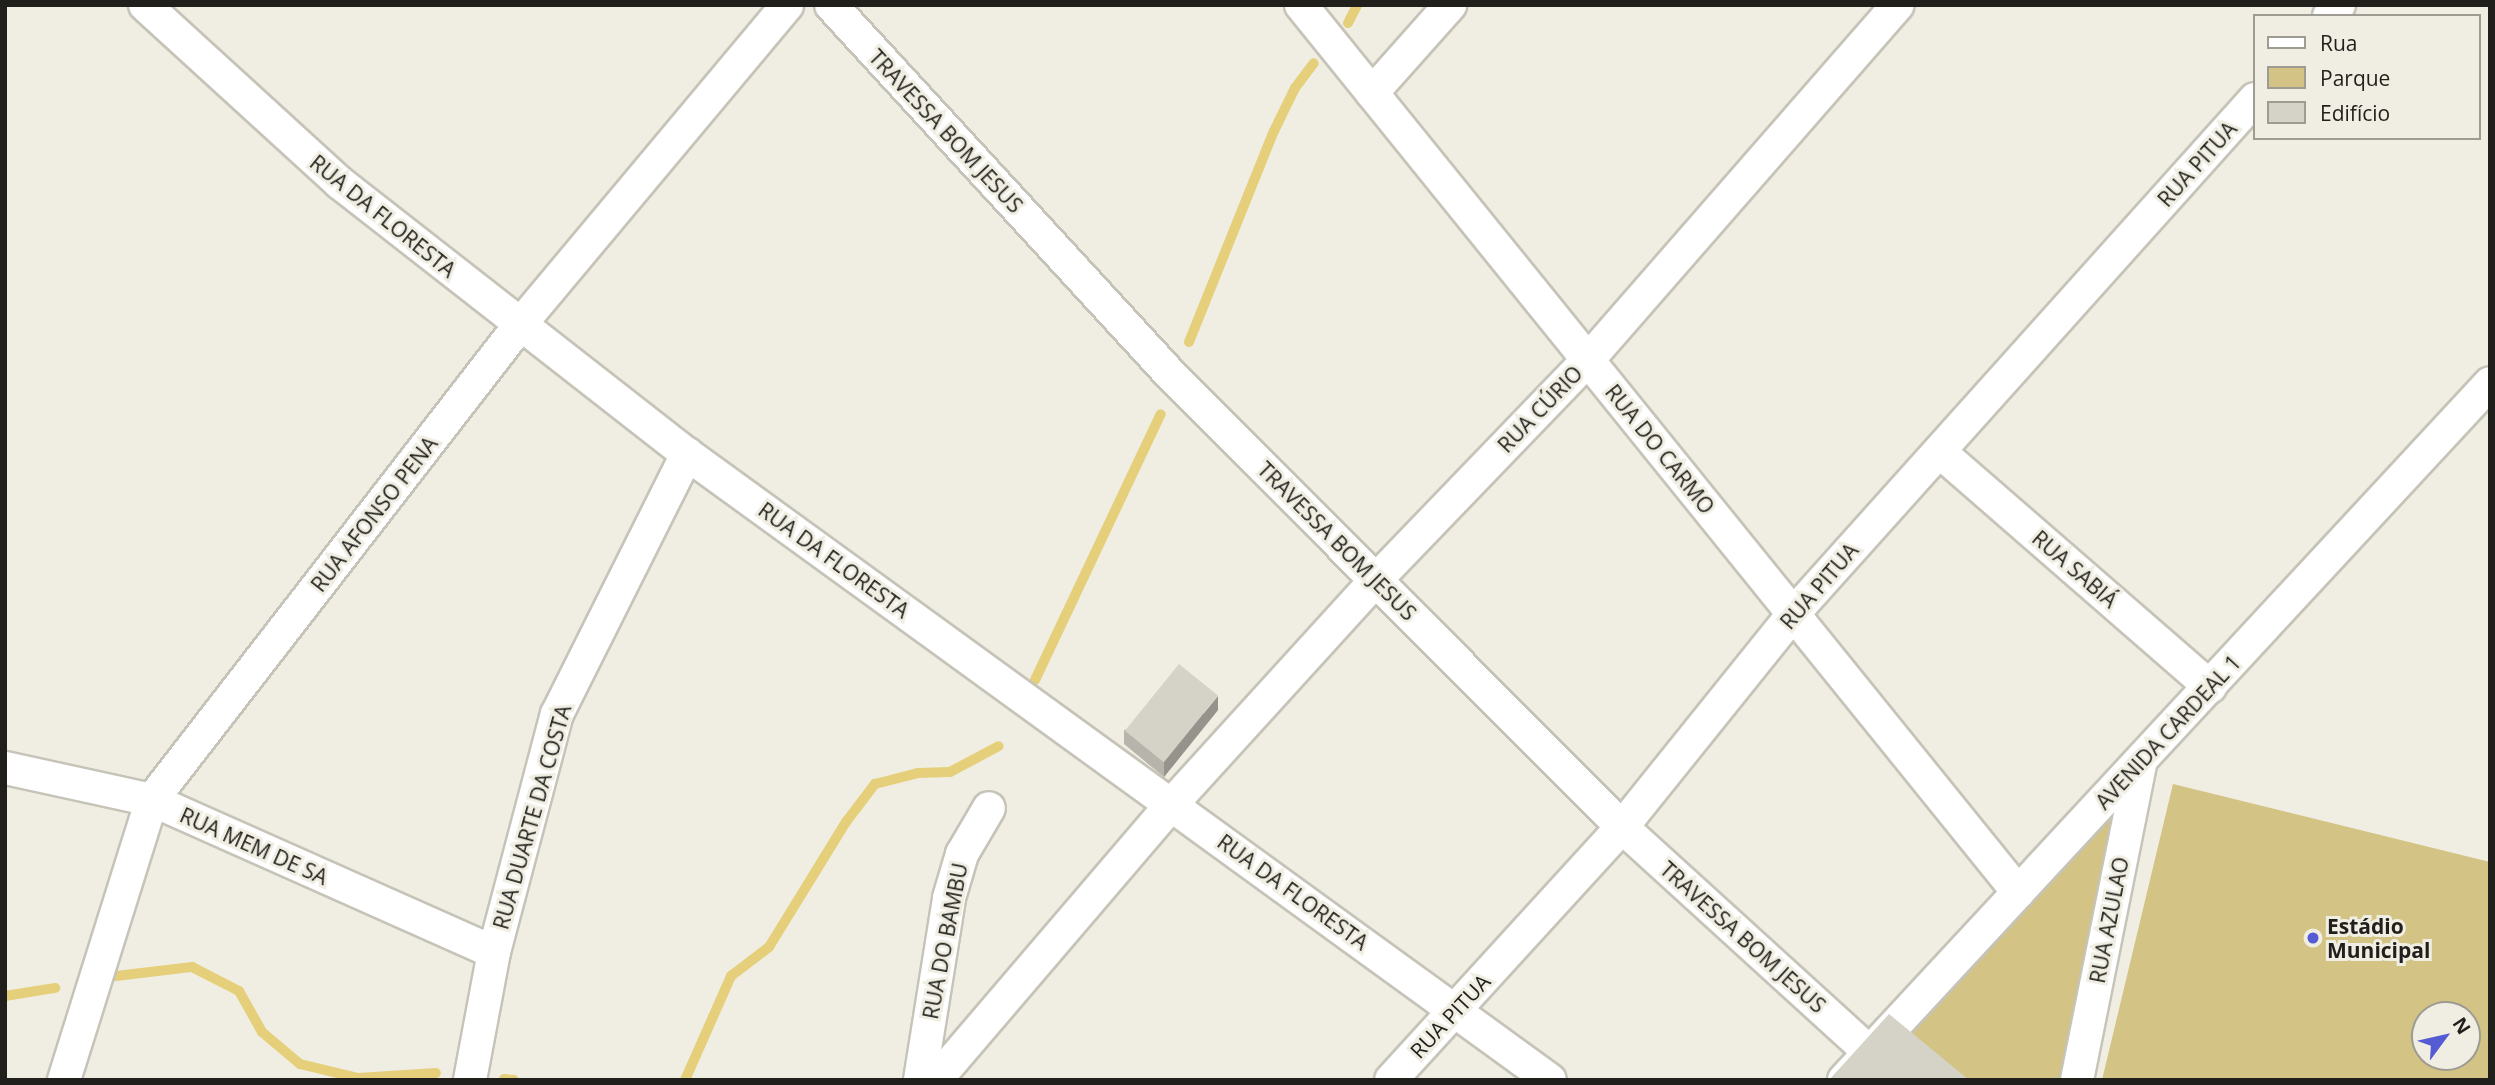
<!DOCTYPE html>
<meta charset="utf-8">
<style>
body{margin:0}
#map{position:relative;width:2495px;height:1085px;overflow:hidden;background:#f0eee2;font-family:"Open Sans",sans-serif}
div>[style]{position:absolute}
[style*='--x']{left:calc(var(--x)*1px);top:calc(var(--y)*1px);width:calc(var(--w)*1px);rotate:calc(var(--a)*1deg)}
.green>*{inset:0;background:#d3c384}
.stream>*{height:10px;margin:-5px;padding:0 5px;transform-origin:5px;border-radius:5px;background:#e5cf7a}
.roads{filter:drop-shadow(2px 0 #c6c3b8) drop-shadow(-2px 0 #c6c3b8) drop-shadow(0 2px #c6c3b8) drop-shadow(0 -2px #c6c3b8)}
.street>*{height:32px;margin:-16px;padding:0 16px;transform-origin:16px;border-radius:16px;background:#fff}
.wall>*{inset:0;background:#b7b5ab}
.shaded-wall>*{inset:0;background:#95938b}
.building>*{inset:0;background:#d5d2c7;transform-origin:0 0}
.dots>*{width:19px;height:19px;translate:-50% -50%;box-sizing:border-box;border:4px solid #f0eee2;border-radius:50%}
span{translate:-50% -50%;white-space:nowrap;text-align:center;line-height:1.15;-webkit-text-stroke:6px #f0eee2;paint-order:stroke}
.street-label{font-size:21px;color:#201f1b}
.poi-label{font-size:21px;color:#201f1b;font-weight:700}
.left{translate:0 -50%;text-align:left}
.frame{position:absolute;inset:0;border:7px solid #201f1b;pointer-events:none}
.legend{position:absolute;left:2253px;top:14px;width:228px;height:126px;box-sizing:border-box;background:#f0eee2;border:2px solid #9d9b92;margin:0;padding:9px 12px;list-style:none;font-size:21px;color:#201f1b}
.legend li{display:flex;align-items:center;gap:14px;height:35px}
.legend b{width:35px;border:2px solid #9d9b92}
.north{position:absolute;left:2411px;top:1001px;width:70px;height:70px;box-sizing:border-box;background:#f0eee2;border:2px solid #9d9b92;border-radius:50%;rotate:57deg;font-size:19px;font-weight:700;line-height:28px;text-align:center;color:#201f1b}
.north::after{content:'';display:block;margin:auto;width:24px;height:32px;background:#555bd2;clip-path:polygon(50% 0,100% 100%,50% 72%,0 100%)}
</style>
<div id="map">
<div class="green">
<div style="clip-path:polygon(2138px 765px,2074px 1080px,1937px 1080px,1889px 1040px)"></div>
<div style="clip-path:polygon(evenodd,2173px 784px,2490px 862px,2490px 1080px,2102px 1080px,2173px 784px,2425px 1015px,2467px 1015px,2467px 1057px,2425px 1057px,2425px 1015px)"></div>
</div>
<div class="stream">
<div style="--x:1348;--y:23;--w:20;--a:-63"></div>
<div style="--x:1189;--y:342;--w:227;--a:-68.1"></div>
<div style="--x:1274;--y:131;--w:48;--a:-64"></div>
<div style="--x:1295;--y:88;--w:31;--a:-53"></div>
<div style="--x:1035;--y:680;--w:294;--a:-64.7"></div>
<div style="--x:116;--y:976;--w:77;--a:-6.8"></div>
<div style="--x:192;--y:967;--w:53;--a:27.1"></div>
<div style="--x:239;--y:991;--w:47;--a:60.7"></div>
<div style="--x:262;--y:1032;--w:50;--a:40.1"></div>
<div style="--x:300;--y:1064;--w:60;--a:13.6"></div>
<div style="--x:358;--y:1078;--w:78;--a:-3.7"></div>
<div style="--x:5;--y:996;--w:51;--a:-9.1"></div>
<div style="--x:504;--y:1079;--w:10;--a:6"></div>
<div style="--x:685;--y:1080;--w:114;--a:-66.1"></div>
<div style="--x:731;--y:976;--w:48;--a:-37.3"></div>
<div style="--x:769;--y:947;--w:147;--a:-58.4"></div>
<div style="--x:846;--y:822;--w:48;--a:-52.7"></div>
<div style="--x:875;--y:784;--w:44;--a:-14.3"></div>
<div style="--x:918;--y:773;--w:32;--a:-2"></div>
<div style="--x:950;--y:772;--w:55;--a:-28"></div>
</div>
<div class="roads">
<div class="street">
<div style="--x:145;--y:5;--w:264;--a:42.4"></div>
<div style="--x:340;--y:183;--w:440;--a:38"></div>
<div style="--x:687;--y:454;--w:1066;--a:35.96"></div>
<div style="--x:831;--y:5;--w:502;--a:47.42"></div>
<div style="--x:1171;--y:375;--w:639;--a:45.06"></div>
<div style="--x:1622;--y:827;--w:334;--a:42.3"></div>
<div style="--x:1301;--y:5;--w:1141;--a:51.05"></div>
<div style="--x:2329;--y:16;--w:15;--a:-48"></div>
<div style="--x:1372;--y:93;--w:118;--a:-48.4"></div>
<div style="--x:1940;--y:452;--w:358;--a:41"></div>
<div style="--x:5;--y:768;--w:150;--a:12.3"></div>
<div style="--x:152;--y:800;--w:374;--a:24"></div>
<div style="--x:64;--y:1080;--w:294;--a:-72.6"></div>
<div style="--x:152;--y:800;--w:599;--a:-52.25"></div>
<div style="--x:519;--y:326;--w:418;--a:-50.1"></div>
<div style="--x:470;--y:1080;--w:130;--a:-79.4"></div>
<div style="--x:494;--y:952;--w:246;--a:-75.2"></div>
<div style="--x:557;--y:714;--w:291;--a:-63.4"></div>
<div style="--x:920;--y:1080;--w:184;--a:-80.9"></div>
<div style="--x:949;--y:898;--w:46;--a:-73.5"></div>
<div style="--x:962;--y:854;--w:53;--a:-59.6"></div>
<div style="--x:936;--y:1080;--w:363;--a:-49.5"></div>
<div style="--x:1172;--y:804;--w:303;--a:-47.7"></div>
<div style="--x:1376;--y:580;--w:306;--a:-46.1"></div>
<div style="--x:1588;--y:360;--w:471;--a:-48.9"></div>
<div style="--x:1391;--y:1080;--w:343;--a:-47.6"></div>
<div style="--x:1622;--y:827;--w:273;--a:-51.2"></div>
<div style="--x:1793;--y:614;--w:692;--a:-48.11"></div>
<div style="--x:1844;--y:1080;--w:950;--a:-47.17"></div>
<div style="--x:2077;--y:1080;--w:325;--a:-78.7"></div>
</div>
</div>
<div class="wall">
<div style="clip-path:polygon(1218px 710px,1164px 777px,1124px 744px,1124px 730px)"></div>
</div>
<div class="shaded-wall">
<div style="clip-path:polygon(1218px 696px,1218px 710px,1164px 777px,1164px 762px)"></div>
</div>
<div class="building">
<div style="left:1179px;top:664px;width:50px;height:86px;rotate:39deg"></div>
<div style="clip-path:polygon(1889px 1014px,1969px 1080px,1829px 1080px)"></div>
</div>
<div class="dots">
<div style="left:2313px;top:938px;background:#555bd2"></div>
</div>
<div class="street-label">
<span style="left:946px;top:131px;rotate:47deg">TRAVESSA BOM JESUS</span>
<span style="left:2197px;top:164px;rotate:-48deg">RUA PITUA</span>
<span style="left:383px;top:216px;rotate:39deg">RUA DA FLORESTA</span>
<span style="left:1540px;top:409px;rotate:-46deg">RUA CÚRIO</span>
<span style="left:1660px;top:449px;rotate:51deg">RUA DO CARMO</span>
<span style="left:374px;top:514px;rotate:-52deg">RUA AFONSO PENA</span>
<span style="left:1337px;top:541px;rotate:45deg">TRAVESSA BOM JESUS</span>
<span style="left:834px;top:560px;rotate:36deg">RUA DA FLORESTA</span>
<span style="left:2075px;top:569px;rotate:41deg">RUA SABIÁ</span>
<span style="left:1819px;top:586px;rotate:-49deg">RUA PITUA</span>
<span style="left:2168px;top:732px;rotate:-47deg">AVENIDA CARDEAL 1</span>
<span style="left:532px;top:817px;rotate:-74deg">RUA DUARTE DA COSTA</span>
<span style="left:254px;top:846px;rotate:24deg">RUA MEM DE SA</span>
<span style="left:1293px;top:892px;rotate:36deg">RUA DA FLORESTA</span>
<span style="left:2109px;top:920px;rotate:-79deg">RUA AZULAO</span>
<span style="left:1743px;top:937px;rotate:42deg">TRAVESSA BOM JESUS</span>
<span style="left:945px;top:941px;rotate:-79deg">RUA DO BAMBU</span>
<span style="left:1450px;top:1016px;rotate:-47deg">RUA PITUA</span>
</div>
<div class="poi-label">
<span class="left" style="left:2327px;top:938px">Estádio<br>Municipal</span>
</div>
<div class="frame"></div>
<ul class="legend">
<li><b style="height:9px;background:#fff"></b>Rua</li>
<li><b style="height:19px;background:#d3c384"></b>Parque</li>
<li><b style="height:19px;background:#d5d2c7"></b>Edifício</li>
</ul>
<div class="north">N</div>
</div>
